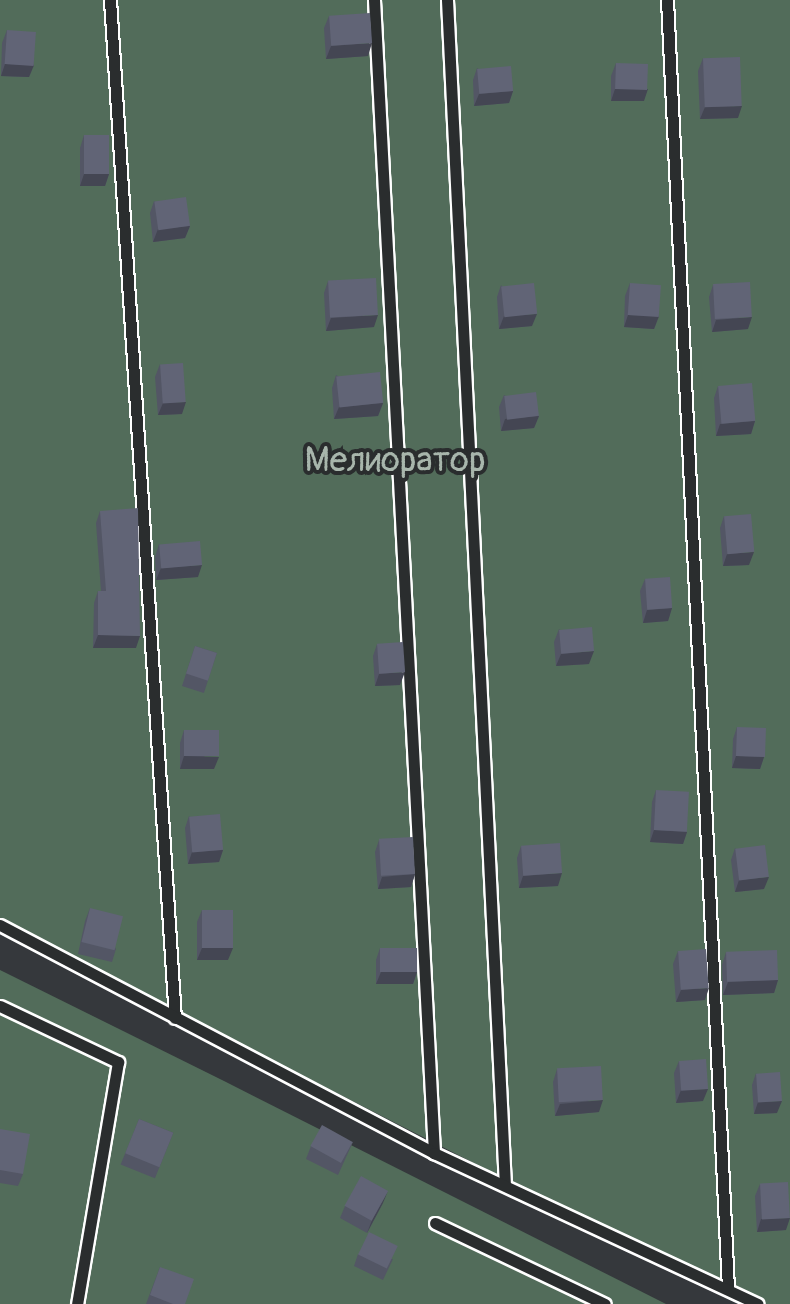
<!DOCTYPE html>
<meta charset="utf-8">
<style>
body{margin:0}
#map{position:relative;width:790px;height:1304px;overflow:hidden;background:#35383c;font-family:Pangolin,sans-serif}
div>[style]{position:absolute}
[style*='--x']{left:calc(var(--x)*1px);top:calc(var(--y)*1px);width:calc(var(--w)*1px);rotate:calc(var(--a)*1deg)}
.green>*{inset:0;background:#526c5a}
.roads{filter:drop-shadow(2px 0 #fff) drop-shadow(-2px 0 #fff) drop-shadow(0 2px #fff) drop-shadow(0 -2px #fff)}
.service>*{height:11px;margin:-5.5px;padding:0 5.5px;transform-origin:5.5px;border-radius:5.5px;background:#2a2d2e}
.wall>*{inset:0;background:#535665;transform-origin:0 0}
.shaded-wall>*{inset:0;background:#444653}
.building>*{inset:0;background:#616476;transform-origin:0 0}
span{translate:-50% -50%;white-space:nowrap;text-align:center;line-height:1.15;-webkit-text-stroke:8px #2a2d2e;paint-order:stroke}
.park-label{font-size:35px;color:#a8b6ac}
</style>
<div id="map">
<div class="green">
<div style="clip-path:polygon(0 0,790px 0,790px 1304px,750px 1304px,0 921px)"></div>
<div style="clip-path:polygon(0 970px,224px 1081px,666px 1304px,0 1304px)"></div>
</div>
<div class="roads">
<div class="service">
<div style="--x:110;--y:0;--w:1020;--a:86.35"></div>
<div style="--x:374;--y:0;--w:1155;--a:87.02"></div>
<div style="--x:447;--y:0;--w:1185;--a:87.2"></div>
<div style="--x:667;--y:0;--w:1290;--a:87.29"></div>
<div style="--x:0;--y:925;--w:490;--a:27.7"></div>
<div style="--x:434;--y:1153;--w:357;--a:25"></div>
<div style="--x:0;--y:1006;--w:131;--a:25.4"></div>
<div style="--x:118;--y:1062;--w:245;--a:99.6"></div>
<div style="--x:435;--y:1223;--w:188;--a:25.5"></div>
</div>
</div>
<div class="wall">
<div style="clip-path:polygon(329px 16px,368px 56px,326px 59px,324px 28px)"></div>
<div style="clip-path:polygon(7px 30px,34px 65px,29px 77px,1px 76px,2px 43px)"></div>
<div style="clip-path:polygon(703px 58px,738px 118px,700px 119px,698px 71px)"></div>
<div style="clip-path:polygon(616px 63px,644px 101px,611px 101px,611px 76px)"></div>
<div style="clip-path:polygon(477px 68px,513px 91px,509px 103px,474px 106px,473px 80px)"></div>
<div style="clip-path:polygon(84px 135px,109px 174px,105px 186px,80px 186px,80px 148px)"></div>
<div style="clip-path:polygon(154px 201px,190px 226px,185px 238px,153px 242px,150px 213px)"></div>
<div style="clip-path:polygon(328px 281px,374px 327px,326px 331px,324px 293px)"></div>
<div style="clip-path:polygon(630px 283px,659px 316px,654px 329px,624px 327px,625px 296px)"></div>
<div style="clip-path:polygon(501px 285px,532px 326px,499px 329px,497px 297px)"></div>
<div style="clip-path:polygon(713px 285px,748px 329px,712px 332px,709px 297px)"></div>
<div style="clip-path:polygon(160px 364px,182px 414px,158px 415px,155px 377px)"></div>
<div style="clip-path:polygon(336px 375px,383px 403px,378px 416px,334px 419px,332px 388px)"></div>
<div style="clip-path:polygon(718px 386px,755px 421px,751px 434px,716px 436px,714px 398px)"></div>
<div style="clip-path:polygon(504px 395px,539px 416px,534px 428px,501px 431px,499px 407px)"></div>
<div style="clip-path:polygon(100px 511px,136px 648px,93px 648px,94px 603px,98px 591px,101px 591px,96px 523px)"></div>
<div style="clip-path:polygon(724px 516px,749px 565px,723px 566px,720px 528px)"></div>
<div style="clip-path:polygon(159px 544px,198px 577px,156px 580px,155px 557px)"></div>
<div style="clip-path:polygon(645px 579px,672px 608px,668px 621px,643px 623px,640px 591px)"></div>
<div style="clip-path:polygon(559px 629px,589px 664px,556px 666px,554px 642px)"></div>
<div style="clip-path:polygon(377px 644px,400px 685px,375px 686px,373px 656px)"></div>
<div style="left:195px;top:646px;width:23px;height:42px;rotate:18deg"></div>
<div style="clip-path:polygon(737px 727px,764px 757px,760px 769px,732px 768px,733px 739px)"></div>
<div style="clip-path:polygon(184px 730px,214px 769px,180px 769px,180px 743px)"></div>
<div style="clip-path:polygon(656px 790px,687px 832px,683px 844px,650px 842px,652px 802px)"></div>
<div style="clip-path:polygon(189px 816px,223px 850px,219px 862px,188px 864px,185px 828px)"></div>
<div style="clip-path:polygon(379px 840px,415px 874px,411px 887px,378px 889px,375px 852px)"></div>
<div style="clip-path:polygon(521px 846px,558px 886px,519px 888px,517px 858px)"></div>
<div style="clip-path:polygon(735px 848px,764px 889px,735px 892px,731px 860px)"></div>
<div style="clip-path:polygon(90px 908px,116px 949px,112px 962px,78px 954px,85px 921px)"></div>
<div style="clip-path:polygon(202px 910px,228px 960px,197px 960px,197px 922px)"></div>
<div style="clip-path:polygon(380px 948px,417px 972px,413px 984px,376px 984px,376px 960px)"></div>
<div style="clip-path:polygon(678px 951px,705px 1000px,676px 1002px,673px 964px)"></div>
<div style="clip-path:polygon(726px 952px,778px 980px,774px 993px,723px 995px,722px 965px)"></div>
<div style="clip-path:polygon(679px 1061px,703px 1101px,676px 1103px,674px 1073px)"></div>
<div style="clip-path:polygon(557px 1069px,599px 1112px,555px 1116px,553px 1082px)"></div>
<div style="clip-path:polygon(756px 1073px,777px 1113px,754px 1114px,752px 1085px)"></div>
<div style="left:139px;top:1119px;width:37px;height:49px;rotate:22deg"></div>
<div style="clip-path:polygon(0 1129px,23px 1174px,18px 1186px,0 1183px)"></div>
<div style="clip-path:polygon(353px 1142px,338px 1175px,306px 1159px,311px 1146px)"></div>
<div style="clip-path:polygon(760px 1184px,786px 1230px,757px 1232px,755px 1196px)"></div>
<div style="clip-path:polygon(383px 1203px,367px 1233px,340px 1218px,345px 1206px)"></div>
<div style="clip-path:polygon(358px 1254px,393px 1259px,383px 1280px,354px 1266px)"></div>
<div style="clip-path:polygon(160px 1267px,185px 1304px,146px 1304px)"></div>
</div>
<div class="shaded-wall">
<div style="clip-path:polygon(372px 43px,368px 56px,326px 59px,331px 46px)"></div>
<div style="clip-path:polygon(5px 64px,34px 65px,29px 77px,1px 76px)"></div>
<div style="clip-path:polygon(615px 89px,648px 89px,644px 101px,611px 101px)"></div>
<div style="clip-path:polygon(513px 91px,509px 103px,474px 106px,479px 94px)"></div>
<div style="clip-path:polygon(742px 106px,738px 118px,700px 119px,705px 107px)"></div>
<div style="clip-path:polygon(84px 174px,109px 174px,105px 186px,80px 186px)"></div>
<div style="clip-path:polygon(190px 226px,185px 238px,153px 242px,158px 229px)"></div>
<div style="clip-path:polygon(537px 314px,532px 326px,499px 329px,504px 316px)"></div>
<div style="clip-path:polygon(378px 315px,374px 327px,326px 331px,331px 318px)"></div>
<div style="clip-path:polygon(628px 315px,659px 316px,654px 329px,624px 327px)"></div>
<div style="clip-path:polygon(752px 317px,748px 329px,712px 332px,716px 320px)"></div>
<div style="clip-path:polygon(186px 402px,182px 414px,158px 415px,163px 403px)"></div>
<div style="clip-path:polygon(383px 403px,378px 416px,334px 419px,339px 407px)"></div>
<div style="clip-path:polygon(539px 416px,534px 428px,501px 431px,505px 419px)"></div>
<div style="clip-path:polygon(755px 421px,751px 434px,716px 436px,720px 424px)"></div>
<div style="clip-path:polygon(754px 552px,749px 565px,723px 566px,727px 554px)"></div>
<div style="clip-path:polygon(202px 565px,198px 577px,156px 580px,161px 568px)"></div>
<div style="clip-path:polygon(672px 608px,668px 621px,643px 623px,647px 610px)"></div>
<div style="clip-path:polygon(98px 635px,140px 636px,136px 648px,93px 648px)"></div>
<div style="clip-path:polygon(594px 651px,589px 664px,556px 666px,561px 654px)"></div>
<div style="clip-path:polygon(405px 672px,400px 685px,375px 686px,379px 674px)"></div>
<div style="clip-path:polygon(184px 756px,219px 757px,214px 769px,180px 769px)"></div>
<div style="clip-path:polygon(736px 756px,764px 757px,760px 769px,732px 768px)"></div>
<div style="clip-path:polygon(654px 830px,687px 832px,683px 844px,650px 842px)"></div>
<div style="clip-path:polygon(223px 850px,219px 862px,188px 864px,192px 852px)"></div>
<div style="clip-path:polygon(562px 873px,558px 886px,519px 888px,523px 876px)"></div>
<div style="clip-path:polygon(415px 874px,411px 887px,378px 889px,382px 877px)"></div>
<div style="clip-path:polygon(769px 877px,764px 889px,735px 892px,739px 880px)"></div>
<div style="clip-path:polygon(202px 948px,233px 948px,228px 960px,197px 960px)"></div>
<div style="clip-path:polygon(381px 972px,417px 972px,413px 984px,376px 984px)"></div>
<div style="clip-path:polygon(778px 980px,774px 993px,723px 995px,728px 982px)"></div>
<div style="clip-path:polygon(709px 988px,705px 1000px,676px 1002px,681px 990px)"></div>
<div style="clip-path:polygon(708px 1089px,703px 1101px,676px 1103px,681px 1090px)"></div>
<div style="clip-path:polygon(603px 1100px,599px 1112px,555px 1116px,560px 1104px)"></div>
<div style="clip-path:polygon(782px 1101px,777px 1113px,754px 1114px,758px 1102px)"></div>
<div style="clip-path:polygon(388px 1191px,383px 1203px,367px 1233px,372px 1220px)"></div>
<div style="clip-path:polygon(790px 1218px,786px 1230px,757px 1232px,761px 1219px)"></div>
</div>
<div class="building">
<div style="left:370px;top:13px;width:30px;height:41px;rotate:86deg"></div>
<div style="left:7px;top:30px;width:29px;height:34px;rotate:4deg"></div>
<div style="left:740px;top:57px;width:49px;height:37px;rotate:88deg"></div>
<div style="left:616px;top:63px;width:32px;height:26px;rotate:2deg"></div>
<div style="left:511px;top:66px;width:25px;height:34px;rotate:85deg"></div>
<div style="left:84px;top:135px;width:25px;height:39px"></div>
<div style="left:186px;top:197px;width:29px;height:32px;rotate:82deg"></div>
<div style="left:376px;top:278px;width:37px;height:48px;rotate:87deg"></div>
<div style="left:750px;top:282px;width:35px;height:37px;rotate:87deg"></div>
<div style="left:534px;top:283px;width:31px;height:33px;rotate:84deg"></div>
<div style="left:630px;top:283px;width:31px;height:32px;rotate:4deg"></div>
<div style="left:183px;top:363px;width:39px;height:23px;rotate:86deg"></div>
<div style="left:380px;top:372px;width:31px;height:44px;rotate:84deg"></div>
<div style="left:752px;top:383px;width:38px;height:34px;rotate:85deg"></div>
<div style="left:536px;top:392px;width:24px;height:32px;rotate:83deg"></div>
<div style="clip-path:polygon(138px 508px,140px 636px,98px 635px,98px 591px,106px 591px,100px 511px)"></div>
<div style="left:751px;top:514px;width:38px;height:27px;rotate:85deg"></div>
<div style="left:200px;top:541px;width:24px;height:41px;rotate:85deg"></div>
<div style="left:670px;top:577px;width:31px;height:25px;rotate:86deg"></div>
<div style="left:592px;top:627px;width:24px;height:33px;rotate:85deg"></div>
<div style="left:403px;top:642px;width:30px;height:26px;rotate:86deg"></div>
<div style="left:195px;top:646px;width:23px;height:29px;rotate:18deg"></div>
<div style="left:737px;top:727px;width:29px;height:29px;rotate:2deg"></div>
<div style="left:184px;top:730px;width:35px;height:26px"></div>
<div style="left:656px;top:790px;width:33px;height:40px;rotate:3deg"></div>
<div style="left:220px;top:814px;width:36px;height:31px;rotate:85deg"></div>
<div style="left:413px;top:837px;width:37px;height:34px;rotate:87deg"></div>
<div style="left:560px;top:843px;width:30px;height:39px;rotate:86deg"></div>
<div style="left:765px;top:845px;width:32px;height:30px;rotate:83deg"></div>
<div style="left:90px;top:908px;width:34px;height:35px;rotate:14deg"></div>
<div style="left:202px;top:910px;width:31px;height:38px"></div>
<div style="left:380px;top:948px;width:37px;height:24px"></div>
<div style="left:706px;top:949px;width:39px;height:28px;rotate:86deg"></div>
<div style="left:777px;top:950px;width:30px;height:51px;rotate:88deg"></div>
<div style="left:706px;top:1059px;width:30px;height:27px;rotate:86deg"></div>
<div style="left:601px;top:1066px;width:34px;height:44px;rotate:87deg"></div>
<div style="left:780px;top:1072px;width:29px;height:24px;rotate:86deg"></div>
<div style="left:139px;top:1119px;width:37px;height:37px;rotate:22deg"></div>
<div style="left:322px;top:1125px;width:35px;height:24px;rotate:29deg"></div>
<div style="clip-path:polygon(0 1129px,30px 1134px,23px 1174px,0 1170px)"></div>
<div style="left:361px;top:1176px;width:31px;height:34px;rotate:29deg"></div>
<div style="left:788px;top:1182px;width:36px;height:28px;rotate:87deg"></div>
<div style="left:369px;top:1232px;width:32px;height:25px;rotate:26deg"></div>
<div style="clip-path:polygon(160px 1267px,194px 1279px,185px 1304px,173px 1304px,150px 1295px)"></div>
</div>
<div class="park-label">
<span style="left:395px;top:460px">Мелиоратор</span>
</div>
</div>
